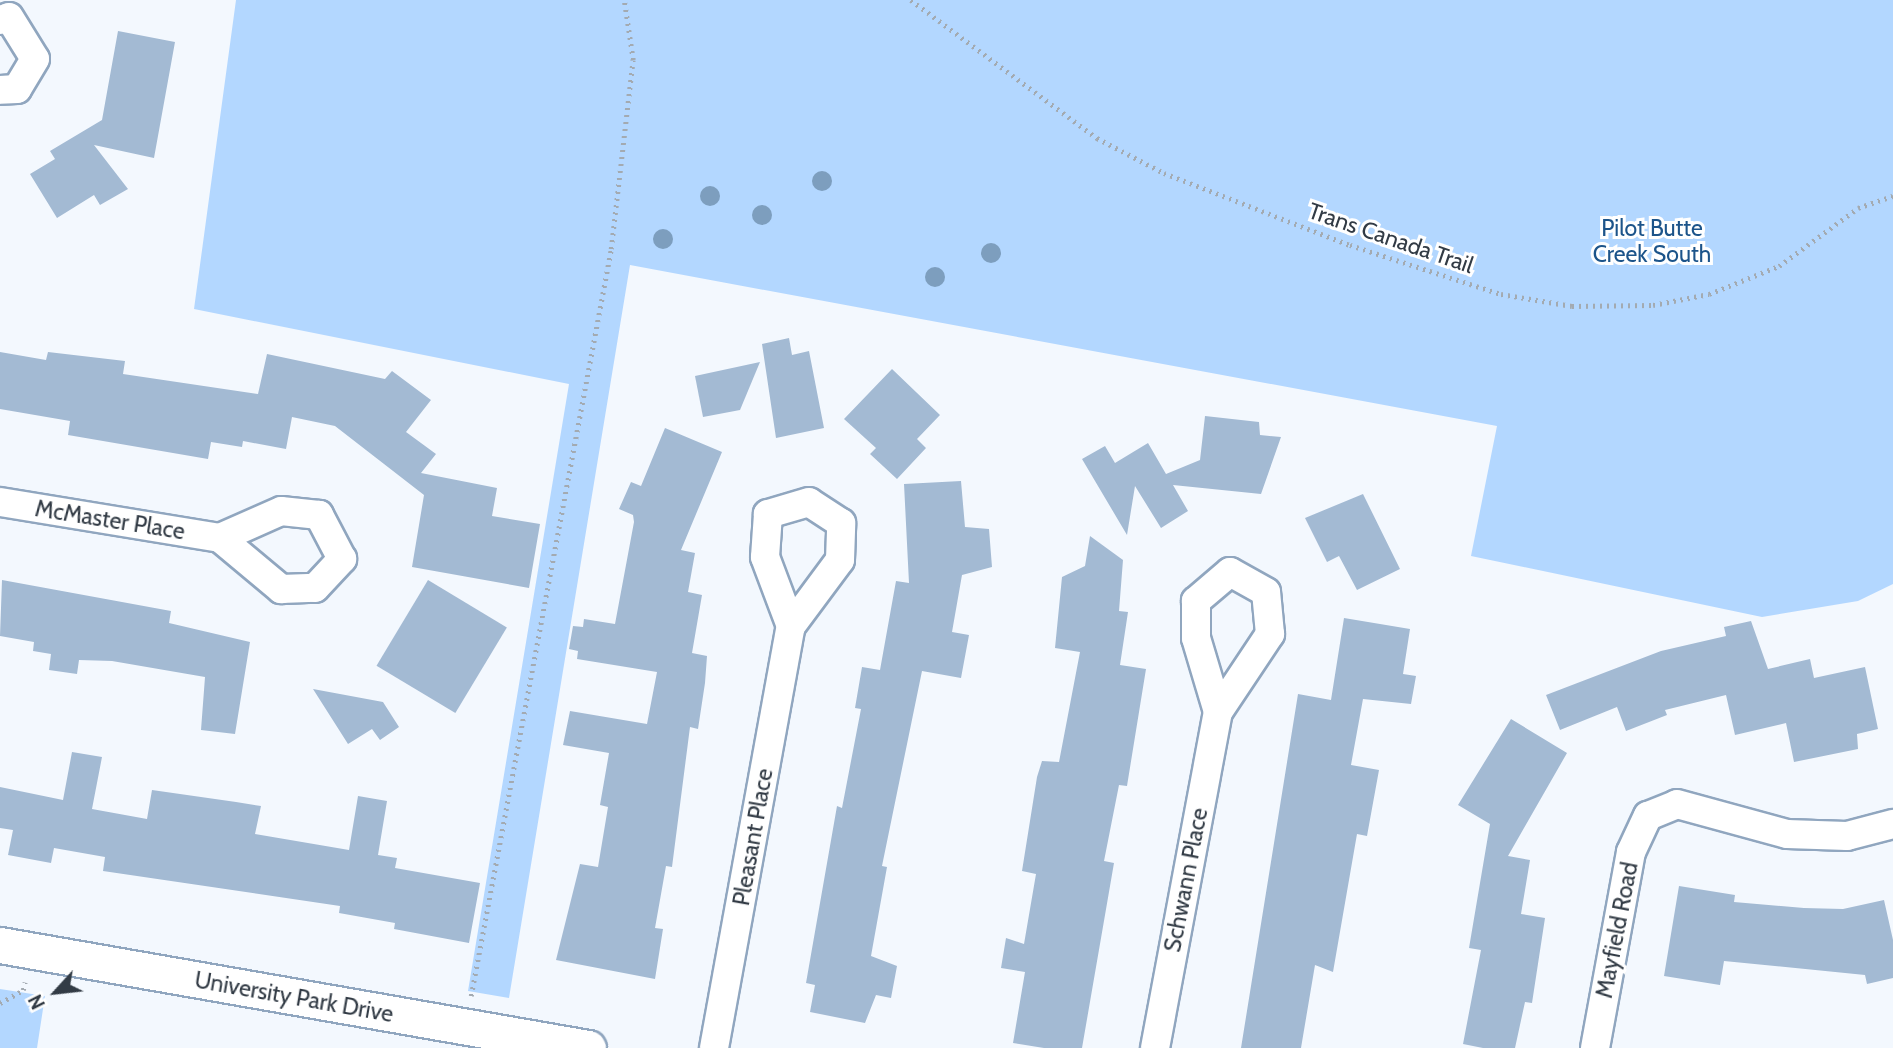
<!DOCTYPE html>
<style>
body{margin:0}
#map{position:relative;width:1893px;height:1048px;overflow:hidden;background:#f3f8fe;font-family:Cabin,sans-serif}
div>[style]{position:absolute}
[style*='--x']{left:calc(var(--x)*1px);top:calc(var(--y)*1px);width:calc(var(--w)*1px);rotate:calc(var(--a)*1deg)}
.green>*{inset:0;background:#b3d7ff}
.building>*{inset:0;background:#a3bad3;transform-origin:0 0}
.path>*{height:4.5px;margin-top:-2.25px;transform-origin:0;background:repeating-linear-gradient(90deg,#a3aab1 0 2px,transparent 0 7px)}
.roads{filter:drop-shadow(2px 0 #90a6bf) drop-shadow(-2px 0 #90a6bf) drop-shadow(0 2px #90a6bf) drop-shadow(0 -2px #90a6bf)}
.minor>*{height:28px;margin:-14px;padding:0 14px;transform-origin:14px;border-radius:14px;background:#fff}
.tertiary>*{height:35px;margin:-17.5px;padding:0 17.5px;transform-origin:17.5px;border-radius:17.5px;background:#fff}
.trees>*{width:20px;height:20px;margin:-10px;border-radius:50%;background:#7d9ebe}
span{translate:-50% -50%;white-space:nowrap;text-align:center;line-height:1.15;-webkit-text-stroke:6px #fff;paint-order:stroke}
.park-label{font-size:23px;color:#1c548a}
.street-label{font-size:23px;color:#323b45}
.north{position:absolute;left:21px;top:957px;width:70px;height:70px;-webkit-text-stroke:5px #fff;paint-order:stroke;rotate:243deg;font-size:19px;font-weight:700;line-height:28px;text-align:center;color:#323b45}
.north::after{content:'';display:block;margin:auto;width:24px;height:32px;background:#323b45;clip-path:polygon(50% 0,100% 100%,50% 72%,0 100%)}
</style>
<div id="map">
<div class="green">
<div style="clip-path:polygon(236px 0,1893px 0,1893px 584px,1858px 601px,1762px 617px,1471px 556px,1497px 426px,630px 265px,509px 998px,468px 991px,569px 384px,194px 309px)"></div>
<div style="clip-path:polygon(0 989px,45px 996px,37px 1048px,0 1048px)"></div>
</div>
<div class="building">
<div style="clip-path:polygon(118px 31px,175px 42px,154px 158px,94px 145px,128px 189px,100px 205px,94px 195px,57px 218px,30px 174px,55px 159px,50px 151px,102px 120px)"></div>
<div style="clip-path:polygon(789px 338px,792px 355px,809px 351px,824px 428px,776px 438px,762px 344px)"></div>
<div style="clip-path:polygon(0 352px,46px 360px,48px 352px,125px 361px,123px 374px,258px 394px,267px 354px,385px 379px,392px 371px,431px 400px,406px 432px,436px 454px,421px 473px,497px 488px,492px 516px,540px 524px,529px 588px,412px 567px,424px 495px,335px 426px,292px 417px,286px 449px,243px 441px,242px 447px,211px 442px,208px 459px,68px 435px,70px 421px,0 409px)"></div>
<div style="clip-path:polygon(760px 362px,740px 410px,703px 417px,695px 376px)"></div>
<div style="clip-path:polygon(892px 369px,940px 415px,917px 439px,926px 448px,897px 479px,870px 454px,876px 448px,844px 419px)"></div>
<div style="clip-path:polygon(1205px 416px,1259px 422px,1260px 435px,1281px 437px,1261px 494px,1173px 485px,1188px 511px,1161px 528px,1135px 486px,1127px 535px,1082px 459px,1105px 446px,1115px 463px,1148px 443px,1166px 474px,1200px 460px)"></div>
<div style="clip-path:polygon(665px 428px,722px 452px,681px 550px,695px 553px,688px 592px,702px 595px,692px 653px,707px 656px,705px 683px,698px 729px,690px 727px,672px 867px,666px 866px,655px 928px,663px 929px,655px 979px,556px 960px,580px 864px,598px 867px,608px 807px,600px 805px,609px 753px,563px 745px,570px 711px,647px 724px,657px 672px,577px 659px,578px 651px,569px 649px,573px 626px,583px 627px,584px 619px,615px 624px,634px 522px,633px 515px,619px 509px,631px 482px,641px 486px)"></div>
<div style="clip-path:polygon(961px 481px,965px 527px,989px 529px,992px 567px,962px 575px,952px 632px,969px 635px,961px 678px,922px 671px,882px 866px,887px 867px,871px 956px,897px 966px,891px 998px,876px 995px,865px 1023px,810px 1012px,815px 985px,806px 983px,837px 806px,842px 808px,861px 709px,855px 708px,862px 667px,880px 670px,896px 581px,909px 583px,904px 484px)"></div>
<div style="clip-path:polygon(1363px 494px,1400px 569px,1357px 590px,1339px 556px,1327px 562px,1305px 518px)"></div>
<div style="clip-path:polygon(1090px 536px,1123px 560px,1119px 611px,1128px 612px,1120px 665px,1146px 669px,1127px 786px,1119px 785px,1104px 861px,1114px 863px,1082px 1048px,1044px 1048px,1013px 1043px,1025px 972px,1001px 968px,1006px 938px,1024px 944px,1036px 874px,1022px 871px,1037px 777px,1042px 761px,1059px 762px,1080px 652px,1055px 648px,1062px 577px,1085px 566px)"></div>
<div style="clip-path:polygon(2px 580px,171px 611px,169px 623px,250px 642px,235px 734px,201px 730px,205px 677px,112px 661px,79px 660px,77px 674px,49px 670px,51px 654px,33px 651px,34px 642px,0 636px)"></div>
<div style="left:428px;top:580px;width:92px;height:100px;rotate:31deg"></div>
<div style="clip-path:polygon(1344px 618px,1410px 629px,1403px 674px,1416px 676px,1411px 704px,1363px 699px,1351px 765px,1379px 770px,1367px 836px,1357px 834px,1333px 972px,1315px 965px,1301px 1048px,1241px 1048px,1298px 694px,1331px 700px)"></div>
<div style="clip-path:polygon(1751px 621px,1768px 669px,1810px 659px,1814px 678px,1865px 667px,1878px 729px,1857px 734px,1858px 749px,1794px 762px,1786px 723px,1735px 735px,1726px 695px,1665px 710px,1667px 715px,1626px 731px,1617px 707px,1560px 730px,1546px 695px,1661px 651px,1726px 636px,1724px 627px)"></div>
<div style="clip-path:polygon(313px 689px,383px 702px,399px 727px,380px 740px,372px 729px,348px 744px)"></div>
<div style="clip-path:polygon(1511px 719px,1567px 753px,1508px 856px,1530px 860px,1521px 914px,1545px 918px,1532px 1003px,1525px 1002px,1515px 1048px,1483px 1048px,1463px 1044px,1481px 950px,1469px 948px,1490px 824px,1458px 805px)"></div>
<div style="clip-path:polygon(72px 752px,102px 757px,92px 809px,147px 819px,152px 790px,236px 802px,261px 806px,255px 834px,349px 850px,358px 796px,387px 801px,378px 855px,397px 858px,395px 868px,480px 883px,469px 943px,394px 929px,395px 923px,339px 913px,340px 906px,103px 871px,105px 857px,54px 848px,51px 863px,8px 855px,13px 830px,0 828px,0 787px,63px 800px)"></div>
<div style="clip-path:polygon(1679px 886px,1735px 895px,1734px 902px,1804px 908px,1843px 909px,1884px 900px,1893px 940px,1893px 978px,1867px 984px,1865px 975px,1724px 961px,1720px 985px,1664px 976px)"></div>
</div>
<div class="path">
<div style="--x:911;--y:0;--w:232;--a:36.6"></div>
<div style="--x:1097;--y:138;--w:76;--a:27.6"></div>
<div style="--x:1164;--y:173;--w:199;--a:21.2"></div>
<div style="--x:1350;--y:245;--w:159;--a:18"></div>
<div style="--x:1501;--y:294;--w:72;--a:9.6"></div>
<div style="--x:1572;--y:306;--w:81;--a:-0.7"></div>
<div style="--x:1653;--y:305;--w:57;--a:-11.1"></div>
<div style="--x:1709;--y:294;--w:75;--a:-21.8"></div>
<div style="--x:1779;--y:266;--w:98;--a:-36.3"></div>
<div style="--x:1858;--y:208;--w:37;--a:-19"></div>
<div style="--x:471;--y:996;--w:760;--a:-79.38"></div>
<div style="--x:611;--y:249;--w:190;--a:-83.4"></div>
<div style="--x:633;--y:60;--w:61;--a:-98.5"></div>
<div style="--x:0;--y:1003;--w:26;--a:-29"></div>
<div style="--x:23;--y:990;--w:8;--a:-76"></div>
</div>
<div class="roads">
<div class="minor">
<div style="--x:0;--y:20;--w:9;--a:-18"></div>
<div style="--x:9;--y:17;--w:49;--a:58.2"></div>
<div style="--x:35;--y:59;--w:35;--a:121"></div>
<div style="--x:17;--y:89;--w:17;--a:177"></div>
<div style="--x:0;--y:502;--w:223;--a:9.3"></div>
<div style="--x:220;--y:538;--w:80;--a:39.9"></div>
<div style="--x:281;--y:589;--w:34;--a:-2"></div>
<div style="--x:315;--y:588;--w:40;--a:-47"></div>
<div style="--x:342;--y:559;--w:50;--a:-117.6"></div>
<div style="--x:319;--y:515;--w:38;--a:-174"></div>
<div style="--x:281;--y:511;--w:67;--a:156.1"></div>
<div style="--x:714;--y:1048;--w:429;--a:-79.7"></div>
<div style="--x:791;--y:626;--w:82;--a:-53.4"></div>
<div style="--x:840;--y:560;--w:37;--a:-88"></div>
<div style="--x:841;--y:523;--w:38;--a:-147"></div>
<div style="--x:809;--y:502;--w:43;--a:163.7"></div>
<div style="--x:768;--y:514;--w:43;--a:94"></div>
<div style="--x:765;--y:557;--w:74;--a:69.4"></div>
<div style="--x:1155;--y:1048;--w:342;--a:-79.4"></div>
<div style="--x:1218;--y:712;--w:94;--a:-56.3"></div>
<div style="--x:1270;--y:634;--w:42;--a:-95.4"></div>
<div style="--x:1266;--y:592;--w:41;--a:-150.9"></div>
<div style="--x:1230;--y:572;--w:45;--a:139.5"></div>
<div style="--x:1196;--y:601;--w:37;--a:90"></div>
<div style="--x:1196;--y:638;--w:77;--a:73.4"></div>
<div style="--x:1595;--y:1048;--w:199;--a:-79.6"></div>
<div style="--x:1631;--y:852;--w:40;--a:-65"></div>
<div style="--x:1648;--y:816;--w:31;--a:-22"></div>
<div style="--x:1677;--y:804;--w:114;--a:15.3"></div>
<div style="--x:1787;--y:834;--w:60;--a:1.9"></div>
<div style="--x:1847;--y:836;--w:48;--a:-14.6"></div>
</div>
<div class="tertiary">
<div style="--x:0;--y:945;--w:597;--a:9.94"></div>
</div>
</div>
<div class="trees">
<div style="left:822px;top:181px"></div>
<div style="left:710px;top:196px"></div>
<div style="left:762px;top:215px"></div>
<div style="left:663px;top:239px"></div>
<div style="left:991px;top:253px"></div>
<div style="left:935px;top:277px"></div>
</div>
<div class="park-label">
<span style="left:1652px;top:241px">Pilot Butte<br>Creek South</span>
</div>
<div class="street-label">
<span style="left:1391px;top:238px;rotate:19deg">Trans Canada Trail</span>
<span style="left:110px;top:520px;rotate:9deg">McMaster Place</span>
<span style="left:753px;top:837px;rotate:-80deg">Pleasant Place</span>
<span style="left:1186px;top:880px;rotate:-79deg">Schwann Place</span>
<span style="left:1617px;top:930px;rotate:-79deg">Mayfield Road</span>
<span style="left:294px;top:997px;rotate:10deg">University Park Drive</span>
</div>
<div class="north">N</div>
</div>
